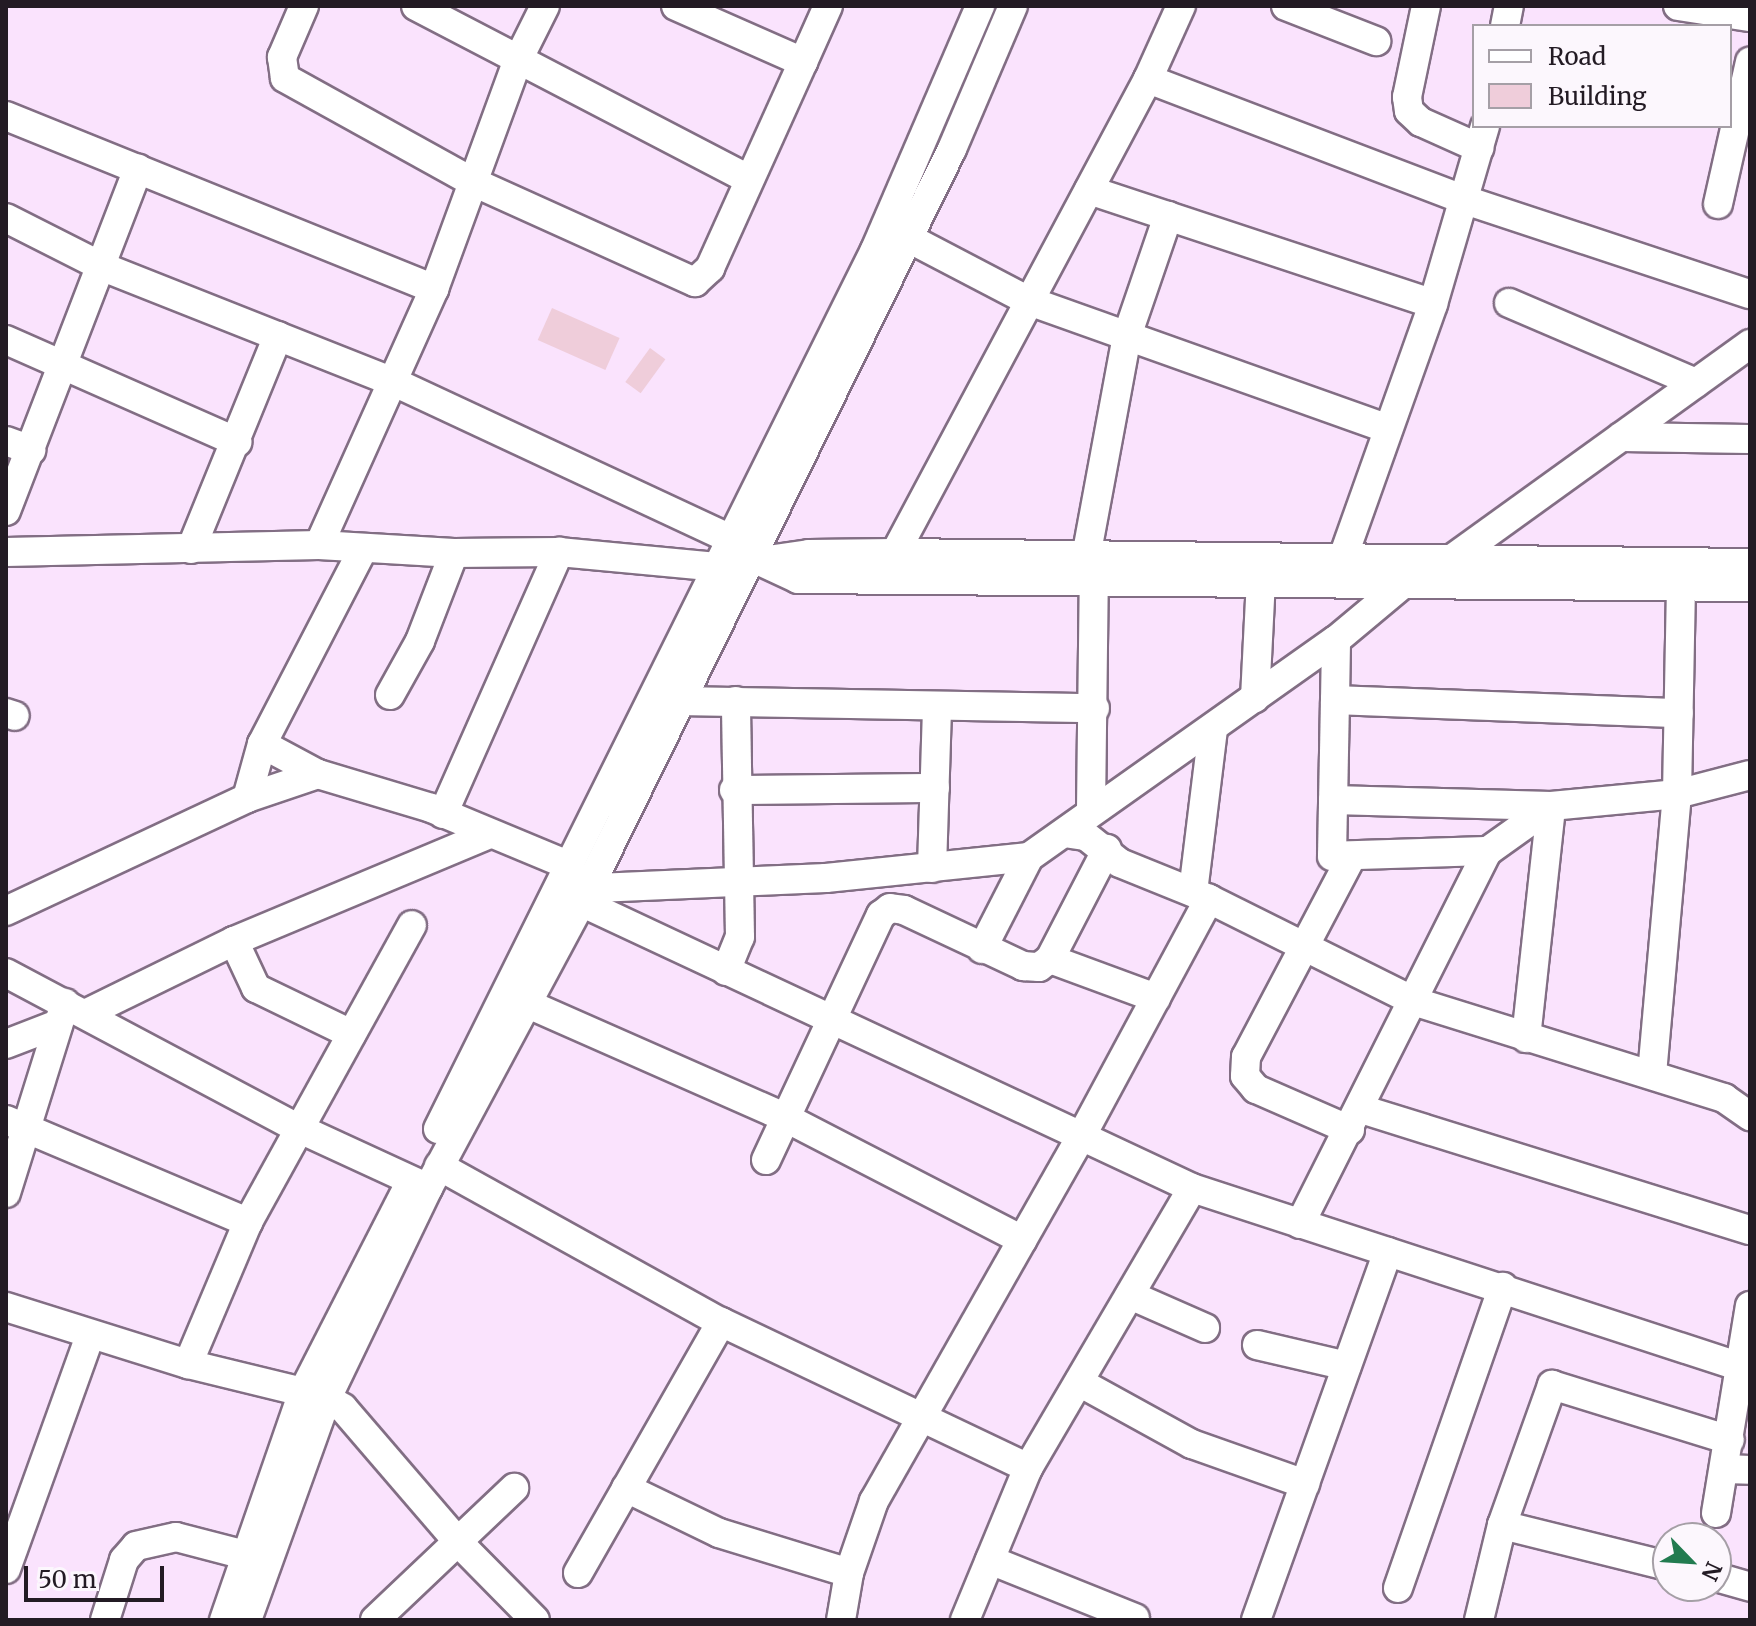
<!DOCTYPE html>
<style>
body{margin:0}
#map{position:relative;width:1756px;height:1626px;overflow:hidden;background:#fae3fd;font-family:Merriweather,serif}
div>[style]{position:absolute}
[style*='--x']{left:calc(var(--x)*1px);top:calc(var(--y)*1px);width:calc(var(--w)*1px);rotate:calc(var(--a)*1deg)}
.building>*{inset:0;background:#efcdda;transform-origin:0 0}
.roads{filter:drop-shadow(2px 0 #826e84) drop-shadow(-2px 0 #826e84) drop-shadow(0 2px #826e84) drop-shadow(0 -2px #826e84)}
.minor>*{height:28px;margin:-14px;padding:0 14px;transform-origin:14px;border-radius:14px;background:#fff}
span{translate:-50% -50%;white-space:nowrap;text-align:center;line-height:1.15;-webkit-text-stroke:6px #fcf7fd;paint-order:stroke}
.frame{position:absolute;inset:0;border:8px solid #231b24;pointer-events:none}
.legend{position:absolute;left:1472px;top:24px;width:260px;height:104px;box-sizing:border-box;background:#fcf7fd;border:2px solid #a59fa6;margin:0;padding:10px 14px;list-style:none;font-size:24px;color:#231b24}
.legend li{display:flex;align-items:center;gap:16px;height:40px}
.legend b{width:40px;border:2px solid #a59fa6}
.north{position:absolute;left:1652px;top:1522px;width:80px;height:80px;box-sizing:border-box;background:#fcf7fd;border:2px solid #a59fa6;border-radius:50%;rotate:115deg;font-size:22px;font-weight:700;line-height:32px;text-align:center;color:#231b24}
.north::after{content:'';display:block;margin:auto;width:28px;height:36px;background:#227b50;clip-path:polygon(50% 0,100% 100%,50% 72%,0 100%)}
.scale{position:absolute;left:24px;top:1566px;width:140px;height:36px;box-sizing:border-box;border:4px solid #231b24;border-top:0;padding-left:10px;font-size:24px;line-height:28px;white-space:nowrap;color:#231b24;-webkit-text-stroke:6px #fcf7fd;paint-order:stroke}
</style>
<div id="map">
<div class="building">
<div style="left:552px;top:308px;width:74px;height:35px;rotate:24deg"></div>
<div style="left:650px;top:348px;width:19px;height:42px;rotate:36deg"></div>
</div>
<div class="roads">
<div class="minor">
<div style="--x:304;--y:6;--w:56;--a:113.3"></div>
<div style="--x:282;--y:57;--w:21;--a:82"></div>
<div style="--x:285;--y:78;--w:213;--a:29"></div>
<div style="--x:471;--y:181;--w:246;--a:24.3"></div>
<div style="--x:695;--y:282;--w:21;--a:-43"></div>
<div style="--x:710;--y:268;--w:226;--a:-65.7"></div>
<div style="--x:416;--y:6;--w:373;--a:27.5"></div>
<div style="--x:676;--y:6;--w:139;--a:23.8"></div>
<div style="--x:803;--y:62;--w:61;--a:-65.9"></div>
<div style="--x:1286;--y:6;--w:97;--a:21.3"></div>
<div style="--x:1426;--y:6;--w:93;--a:101.8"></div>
<div style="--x:1407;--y:97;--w:14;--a:82"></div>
<div style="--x:1409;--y:111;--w:16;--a:43"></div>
<div style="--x:1421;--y:122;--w:64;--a:24.1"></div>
<div style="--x:1678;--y:6;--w:73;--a:8.7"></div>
<div style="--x:1505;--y:26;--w:20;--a:-79"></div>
<div style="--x:1148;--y:79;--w:339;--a:20.9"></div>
<div style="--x:1465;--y:200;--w:300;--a:18.3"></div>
<div style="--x:6;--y:116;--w:462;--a:22"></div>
<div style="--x:1089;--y:190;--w:362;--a:18.3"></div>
<div style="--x:1718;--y:204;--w:146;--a:-77.3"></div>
<div style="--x:6;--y:218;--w:109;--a:26.8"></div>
<div style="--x:103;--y:267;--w:313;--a:21.6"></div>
<div style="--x:394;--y:382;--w:374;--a:25"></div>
<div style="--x:893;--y:230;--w:153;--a:27.6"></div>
<div style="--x:1029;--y:301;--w:381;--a:19.6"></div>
<div style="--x:1509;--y:303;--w:203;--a:23.2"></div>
<div style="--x:6;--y:340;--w:253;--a:23.8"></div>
<div style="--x:1621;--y:437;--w:129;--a:0.9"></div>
<div style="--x:6;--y:441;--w:27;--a:20"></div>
<div style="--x:6;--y:511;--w:367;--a:-68.9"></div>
<div style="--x:319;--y:545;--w:281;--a:-65.8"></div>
<div style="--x:434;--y:289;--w:244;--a:-69.9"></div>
<div style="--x:518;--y:60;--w:60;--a:-63.4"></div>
<div style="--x:191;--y:549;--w:230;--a:-67.8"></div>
<div style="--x:6;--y:552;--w:313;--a:-1.3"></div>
<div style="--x:319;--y:545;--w:135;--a:3.4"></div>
<div style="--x:454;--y:553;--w:105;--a:-0.5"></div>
<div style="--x:559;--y:552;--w:161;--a:5.4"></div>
<div style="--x:719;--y:567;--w:91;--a:-8.2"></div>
<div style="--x:809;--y:554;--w:86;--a:-0.7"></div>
<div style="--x:895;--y:553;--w:855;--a:0.67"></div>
<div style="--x:895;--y:553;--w:537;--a:-61.91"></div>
<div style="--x:1148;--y:79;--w:80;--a:-65.7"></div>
<div style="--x:1086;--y:557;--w:225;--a:-79.5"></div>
<div style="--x:1127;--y:336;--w:127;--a:-71.1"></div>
<div style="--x:1342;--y:560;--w:272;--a:-70.4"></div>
<div style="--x:1433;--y:304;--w:185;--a:-73.7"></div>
<div style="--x:764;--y:563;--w:38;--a:25"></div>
<div style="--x:798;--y:579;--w:952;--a:0.48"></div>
<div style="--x:390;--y:695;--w:62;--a:-60.9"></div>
<div style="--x:420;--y:641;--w:94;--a:-68.9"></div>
<div style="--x:1255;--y:698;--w:117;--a:-87.1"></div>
<div style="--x:1335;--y:700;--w:60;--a:-89"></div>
<div style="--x:677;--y:701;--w:418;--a:1"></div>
<div style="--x:6;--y:713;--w:9;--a:18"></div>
<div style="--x:262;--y:744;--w:220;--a:-62.6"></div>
<div style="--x:734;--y:790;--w:201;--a:-0.6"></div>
<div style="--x:247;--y:798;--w:56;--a:-74.5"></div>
<div style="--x:262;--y:744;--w:64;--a:28.2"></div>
<div style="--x:1091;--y:810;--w:232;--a:-89.3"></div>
<div style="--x:443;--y:814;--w:287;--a:-66.1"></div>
<div style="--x:1064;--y:833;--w:22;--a:8"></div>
<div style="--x:1086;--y:836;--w:43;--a:38.5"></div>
<div style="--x:1120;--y:863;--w:96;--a:22"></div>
<div style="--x:1209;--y:899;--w:231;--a:26.5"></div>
<div style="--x:1416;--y:1002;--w:323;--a:17.3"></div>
<div style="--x:1724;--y:1098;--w:32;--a:35"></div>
<div style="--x:1488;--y:851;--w:156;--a:178.2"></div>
<div style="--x:1332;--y:856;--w:156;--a:-88.9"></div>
<div style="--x:1335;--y:700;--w:344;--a:2.2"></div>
<div style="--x:932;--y:868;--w:160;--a:-88.2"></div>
<div style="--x:574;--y:889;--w:252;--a:-2.5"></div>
<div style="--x:826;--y:878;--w:204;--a:-5.9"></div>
<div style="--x:1029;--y:857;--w:376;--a:-35.3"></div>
<div style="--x:1336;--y:640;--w:87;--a:-39.9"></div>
<div style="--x:1403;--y:584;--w:51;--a:-26.6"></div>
<div style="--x:1449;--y:561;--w:371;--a:-35.8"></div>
<div style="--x:1193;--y:892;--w:165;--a:-83"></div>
<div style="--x:581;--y:902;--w:675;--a:25.08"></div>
<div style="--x:1192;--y:1188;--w:587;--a:18.06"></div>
<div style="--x:6;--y:911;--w:266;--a:-25.1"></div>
<div style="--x:247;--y:798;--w:75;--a:-18.7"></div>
<div style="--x:318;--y:774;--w:118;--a:16.7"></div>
<div style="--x:431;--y:808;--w:151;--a:22.6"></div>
<div style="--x:234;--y:941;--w:52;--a:64.9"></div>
<div style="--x:256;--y:988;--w:106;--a:25.8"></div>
<div style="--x:982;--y:949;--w:103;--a:-62.9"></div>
<div style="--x:1050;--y:959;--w:113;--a:20.2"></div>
<div style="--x:726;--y:971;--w:37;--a:-68"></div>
<div style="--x:740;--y:937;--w:236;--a:-91"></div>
<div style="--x:6;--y:973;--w:333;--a:28"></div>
<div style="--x:300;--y:1129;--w:141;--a:24.7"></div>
<div style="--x:528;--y:1004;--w:282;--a:23.8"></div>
<div style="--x:786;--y:1118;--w:266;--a:27.3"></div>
<div style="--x:87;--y:1013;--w:164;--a:-26.1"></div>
<div style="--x:234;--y:941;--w:277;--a:-22.7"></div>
<div style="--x:1526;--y:1038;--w:233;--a:-83.8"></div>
<div style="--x:1551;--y:806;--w:127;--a:-5.4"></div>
<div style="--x:1677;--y:794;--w:75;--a:-14.6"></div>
<div style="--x:6;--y:1044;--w:56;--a:-21"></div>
<div style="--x:1652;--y:1074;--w:281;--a:-84.9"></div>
<div style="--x:1677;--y:794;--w:205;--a:-88.9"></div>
<div style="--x:1361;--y:1109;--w:407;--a:17.3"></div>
<div style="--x:6;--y:1120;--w:263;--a:22.9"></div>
<div style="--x:248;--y:1222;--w:339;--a:-61.1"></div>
<div style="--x:438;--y:1129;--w:982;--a:-63.57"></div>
<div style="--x:875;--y:250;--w:266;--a:-66.7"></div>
<div style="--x:1350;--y:1130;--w:103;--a:-156.4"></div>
<div style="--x:1256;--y:1089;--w:17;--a:-130"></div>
<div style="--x:1245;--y:1076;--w:19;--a:-87"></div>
<div style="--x:1246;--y:1057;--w:225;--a:-62.2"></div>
<div style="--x:766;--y:1160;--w:271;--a:-64.9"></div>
<div style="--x:881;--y:915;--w:11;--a:-38"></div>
<div style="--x:890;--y:908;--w:14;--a:8"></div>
<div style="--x:904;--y:910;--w:132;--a:25.2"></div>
<div style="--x:1023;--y:966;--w:16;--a:4"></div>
<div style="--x:1039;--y:967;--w:14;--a:-36"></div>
<div style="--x:1050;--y:959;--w:124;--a:-62.6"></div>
<div style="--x:439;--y:1166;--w:322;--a:29"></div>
<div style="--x:721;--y:1322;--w:340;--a:25.4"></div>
<div style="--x:6;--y:1193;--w:199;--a:-72.7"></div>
<div style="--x:1300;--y:1224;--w:418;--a:-63.3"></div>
<div style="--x:1488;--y:851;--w:77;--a:-35.5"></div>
<div style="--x:1551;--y:806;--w:218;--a:-178.4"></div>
<div style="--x:1130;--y:1295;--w:82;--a:23.7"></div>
<div style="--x:6;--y:1307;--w:191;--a:17.4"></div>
<div style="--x:188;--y:1364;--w:143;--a:13.7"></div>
<div style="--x:327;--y:1398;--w:19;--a:32"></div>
<div style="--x:343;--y:1408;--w:178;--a:49.3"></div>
<div style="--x:459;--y:1543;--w:108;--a:45.4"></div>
<div style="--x:1257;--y:1345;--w:92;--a:13.1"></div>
<div style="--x:188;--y:1364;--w:154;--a:-67.1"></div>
<div style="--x:1079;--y:1382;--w:129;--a:28.8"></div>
<div style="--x:1192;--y:1444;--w:120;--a:19.5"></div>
<div style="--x:1725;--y:1469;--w:25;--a:2"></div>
<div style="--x:626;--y:1488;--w:103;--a:25.8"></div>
<div style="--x:719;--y:1533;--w:136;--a:17.1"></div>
<div style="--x:1716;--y:1513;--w:210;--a:-80.7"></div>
<div style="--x:1502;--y:1525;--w:171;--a:13.9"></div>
<div style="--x:990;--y:1560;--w:156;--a:21.8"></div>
<div style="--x:6;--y:1569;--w:248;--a:-70.2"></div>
<div style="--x:578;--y:1573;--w:289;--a:-60.3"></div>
<div style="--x:1716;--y:1577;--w:35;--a:16"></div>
<div style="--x:1398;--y:1588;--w:319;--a:-70.8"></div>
<div style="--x:105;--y:1620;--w:63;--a:-72.4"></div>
<div style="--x:124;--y:1560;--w:18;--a:-49"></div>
<div style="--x:136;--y:1546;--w:41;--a:-12.7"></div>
<div style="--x:176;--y:1537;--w:71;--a:14.6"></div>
<div style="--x:224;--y:1620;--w:241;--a:-70.9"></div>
<div style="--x:303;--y:1392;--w:226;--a:-62.9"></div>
<div style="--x:247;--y:1620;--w:236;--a:-70.2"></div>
<div style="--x:327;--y:1398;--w:233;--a:-64.3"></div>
<div style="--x:428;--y:1188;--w:340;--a:-61.8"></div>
<div style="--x:589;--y:888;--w:823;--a:-63.84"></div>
<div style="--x:952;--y:149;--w:155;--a:-66.9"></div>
<div style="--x:375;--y:1620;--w:192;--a:-43.5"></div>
<div style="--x:841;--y:1620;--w:48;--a:-80.3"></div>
<div style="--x:849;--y:1573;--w:76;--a:-70.9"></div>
<div style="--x:874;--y:1501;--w:421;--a:-60.4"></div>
<div style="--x:1082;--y:1135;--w:268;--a:-61.7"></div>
<div style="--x:965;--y:1620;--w:165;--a:-67.5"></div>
<div style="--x:1028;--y:1468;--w:324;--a:-59.6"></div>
<div style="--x:1256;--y:1620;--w:391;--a:-70.3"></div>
<div style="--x:1479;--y:1620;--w:98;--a:-76.4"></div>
<div style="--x:1502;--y:1525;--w:149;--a:-70.3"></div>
<div style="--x:1552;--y:1385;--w:186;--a:17.2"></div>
</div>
</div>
<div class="frame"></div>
<ul class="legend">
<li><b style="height:10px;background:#fff"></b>Road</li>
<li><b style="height:22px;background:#efcdda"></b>Building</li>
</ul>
<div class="north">N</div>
<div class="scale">50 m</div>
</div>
